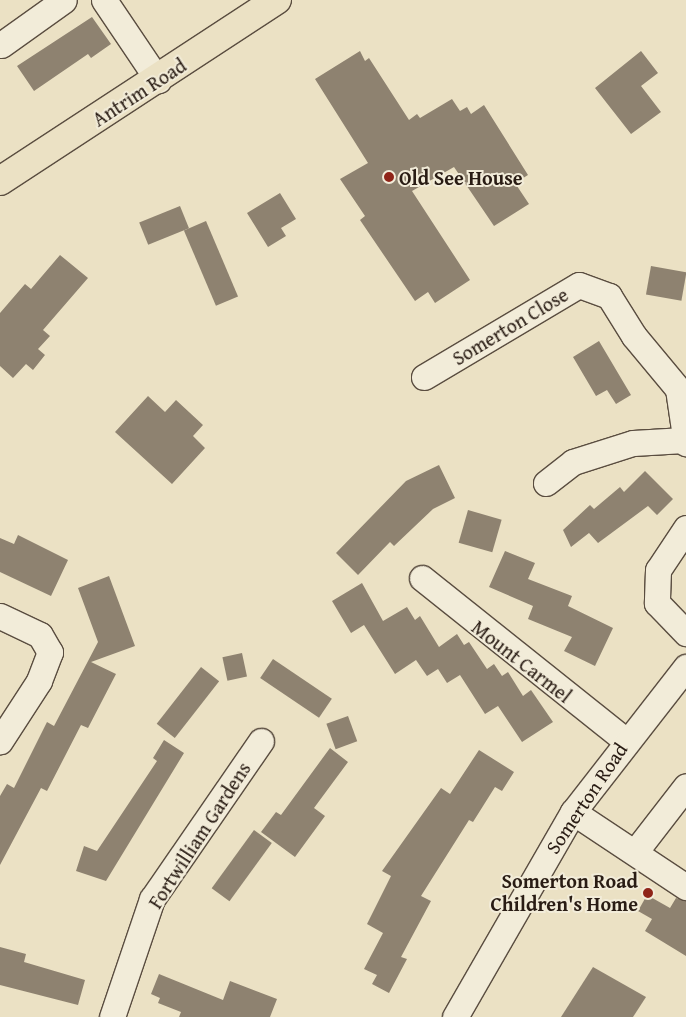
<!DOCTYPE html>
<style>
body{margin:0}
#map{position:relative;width:686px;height:1017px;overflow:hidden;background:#ebe1c4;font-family:"Gentium Book Plus",serif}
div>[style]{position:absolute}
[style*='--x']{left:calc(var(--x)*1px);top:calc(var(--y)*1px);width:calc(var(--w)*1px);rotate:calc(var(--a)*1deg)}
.building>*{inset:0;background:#8e8270;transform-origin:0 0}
.roads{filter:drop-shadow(1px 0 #5a4d40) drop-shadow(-1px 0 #5a4d40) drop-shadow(0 1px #5a4d40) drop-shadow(0 -1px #5a4d40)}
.minor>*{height:25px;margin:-12.5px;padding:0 12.5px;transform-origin:12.5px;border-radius:12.5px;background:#f2ecd9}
.primary>*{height:28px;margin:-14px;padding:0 14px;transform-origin:14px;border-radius:14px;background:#ebe1c4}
.dots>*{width:14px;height:14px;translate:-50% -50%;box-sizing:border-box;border:2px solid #f2ecd9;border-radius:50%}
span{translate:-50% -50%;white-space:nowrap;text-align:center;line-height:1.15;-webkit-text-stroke:4px #f2ecd9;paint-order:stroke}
.street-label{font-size:20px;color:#291c14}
.poi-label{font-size:20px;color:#291c14;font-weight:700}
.left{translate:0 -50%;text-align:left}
.right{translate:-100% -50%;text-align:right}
</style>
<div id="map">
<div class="building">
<div style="clip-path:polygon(92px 17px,111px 44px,91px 58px,88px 54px,34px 91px,17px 66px)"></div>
<div style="clip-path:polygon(360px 51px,365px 61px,369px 58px,409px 120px,417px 114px,420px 118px,452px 99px,460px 111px,467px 107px,471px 114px,484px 105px,528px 175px,515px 183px,529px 204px,494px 226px,454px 167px,412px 191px,470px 280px,435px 303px,428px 292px,415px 301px,360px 220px,365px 216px,340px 179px,368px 163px,315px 79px)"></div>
<div style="clip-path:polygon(641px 51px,658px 73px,641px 86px,661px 112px,631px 134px,595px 88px)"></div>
<div style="clip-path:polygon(280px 193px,296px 219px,281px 228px,286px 236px,268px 247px,247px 213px)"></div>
<div style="left:180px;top:206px;width:24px;height:44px;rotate:68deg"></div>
<div style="left:206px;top:221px;width:82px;height:24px;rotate:67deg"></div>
<div style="clip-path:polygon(60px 255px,88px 278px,43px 330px,50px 336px,38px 349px,45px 355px,33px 370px,26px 364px,13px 378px,0 366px,0 313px,25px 284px,31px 289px)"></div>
<div style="left:651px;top:266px;width:36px;height:29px;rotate:10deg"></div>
<div style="clip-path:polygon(599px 341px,631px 395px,616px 404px,607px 390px,596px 396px,573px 357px)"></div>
<div style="clip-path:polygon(148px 396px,165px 412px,176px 400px,203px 425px,193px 436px,205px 448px,172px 484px,115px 432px)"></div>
<div style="clip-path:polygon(439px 465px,455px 498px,433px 509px,394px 546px,390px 542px,358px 575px,336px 553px,406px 481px)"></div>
<div style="clip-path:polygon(645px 471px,673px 499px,657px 515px,648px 506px,598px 543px,589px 533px,571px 547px,563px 530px,590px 505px,594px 509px,620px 487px,624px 492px)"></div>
<div style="left:468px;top:510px;width:35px;height:34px;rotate:16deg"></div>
<div style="clip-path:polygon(18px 535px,68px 560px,51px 596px,0 572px,0 538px,14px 544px)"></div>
<div style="clip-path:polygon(505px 551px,535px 563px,528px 579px,572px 596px,568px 606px,613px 628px,595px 666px,564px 651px,572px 637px,528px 619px,533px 606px,489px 587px)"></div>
<div style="clip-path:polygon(109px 576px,135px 646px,91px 662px,116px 674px,88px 728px,81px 725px,47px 791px,41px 788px,0 865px,0 796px,7px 784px,14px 788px,47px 722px,54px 726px,98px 642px,78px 588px)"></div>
<div style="clip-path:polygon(362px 583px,383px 621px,407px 607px,415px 620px,420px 616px,439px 647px,457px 634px,464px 645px,469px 642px,487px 669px,494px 664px,502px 676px,508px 672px,523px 696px,531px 690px,553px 722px,522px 742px,498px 706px,485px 714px,460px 675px,447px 683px,438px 669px,427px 676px,416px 660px,395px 674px,364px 625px,351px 633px,332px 601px)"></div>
<div style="left:242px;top:653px;width:24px;height:20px;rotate:78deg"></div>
<div style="left:273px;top:659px;width:71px;height:23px;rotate:34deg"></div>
<div style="left:201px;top:667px;width:23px;height:72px;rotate:38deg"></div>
<div style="left:348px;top:716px;width:27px;height:23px;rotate:70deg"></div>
<div style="clip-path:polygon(164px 740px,184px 753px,106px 881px,76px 871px,84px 846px,97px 851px,157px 761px,153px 758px)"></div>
<div style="clip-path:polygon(330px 748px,348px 762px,314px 808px,325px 816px,295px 857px,261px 832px,276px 812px,281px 815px)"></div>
<div style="clip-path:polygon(479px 750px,514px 772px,502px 791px,495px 787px,473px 822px,469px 820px,421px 896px,431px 901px,401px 957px,407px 959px,389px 993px,372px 984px,377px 975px,364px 969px,383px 933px,367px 924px,391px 876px,382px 871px,441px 788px,450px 794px)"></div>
<div style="left:254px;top:830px;width:22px;height:72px;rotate:36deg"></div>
<div style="clip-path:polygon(647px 895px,670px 908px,676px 898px,686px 901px,686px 956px,645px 931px,652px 919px,638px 911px)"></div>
<div style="clip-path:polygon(0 947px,26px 954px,24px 962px,85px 980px,78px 1005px,0 985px)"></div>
<div style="clip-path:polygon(593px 967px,646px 997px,633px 1017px,561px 1017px)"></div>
<div style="clip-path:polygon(159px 974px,223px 1000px,230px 981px,277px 999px,270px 1017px,179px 1017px,181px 1012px,158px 1003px,160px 998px,151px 994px)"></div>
</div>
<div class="roads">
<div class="minor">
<div style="--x:104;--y:0;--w:97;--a:56"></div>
<div style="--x:1;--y:45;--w:77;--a:-35.5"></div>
<div style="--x:424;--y:377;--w:180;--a:-30.7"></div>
<div style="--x:579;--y:285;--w:32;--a:20"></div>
<div style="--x:609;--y:296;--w:47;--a:58"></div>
<div style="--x:634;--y:336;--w:69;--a:50.3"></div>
<div style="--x:678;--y:389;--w:55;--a:81.6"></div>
<div style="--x:546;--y:483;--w:34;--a:-38"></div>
<div style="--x:573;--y:462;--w:63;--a:-17.6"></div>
<div style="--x:633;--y:443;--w:51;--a:-3.4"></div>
<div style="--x:686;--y:528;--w:50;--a:123.7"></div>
<div style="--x:658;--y:570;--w:33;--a:92"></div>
<div style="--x:657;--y:603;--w:42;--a:46"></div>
<div style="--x:422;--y:578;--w:260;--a:38.6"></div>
<div style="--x:0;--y:616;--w:44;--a:25.4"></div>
<div style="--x:40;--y:635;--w:20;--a:60"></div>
<div style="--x:50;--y:652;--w:31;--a:111"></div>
<div style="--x:39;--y:681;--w:72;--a:123"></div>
<div style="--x:573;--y:812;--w:136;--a:33.6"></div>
<div style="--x:635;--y:852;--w:83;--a:-52.3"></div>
<div style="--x:112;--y:1017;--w:125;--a:-71.3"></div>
<div style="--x:152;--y:899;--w:192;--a:-55.4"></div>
<div style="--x:455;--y:1017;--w:237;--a:-60.1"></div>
<div style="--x:573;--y:812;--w:184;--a:-52.1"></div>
</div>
<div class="primary">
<div style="--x:0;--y:181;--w:331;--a:-33.2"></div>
</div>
</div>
<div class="dots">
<div style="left:389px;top:177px;background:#8f2418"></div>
<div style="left:648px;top:893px;background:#8f2418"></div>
</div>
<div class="street-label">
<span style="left:139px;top:92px;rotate:-33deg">Antrim Road</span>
<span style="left:510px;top:326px;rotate:-31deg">Somerton Close</span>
<span style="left:522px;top:661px;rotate:38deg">Mount Carmel</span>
<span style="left:586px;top:798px;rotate:-56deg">Somerton Road</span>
<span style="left:199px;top:835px;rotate:-57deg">Fortwilliam Gardens</span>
</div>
<div class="poi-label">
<span class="left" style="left:399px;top:177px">Old See House</span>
<span class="right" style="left:638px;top:892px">Somerton Road<br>Children's Home</span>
</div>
</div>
